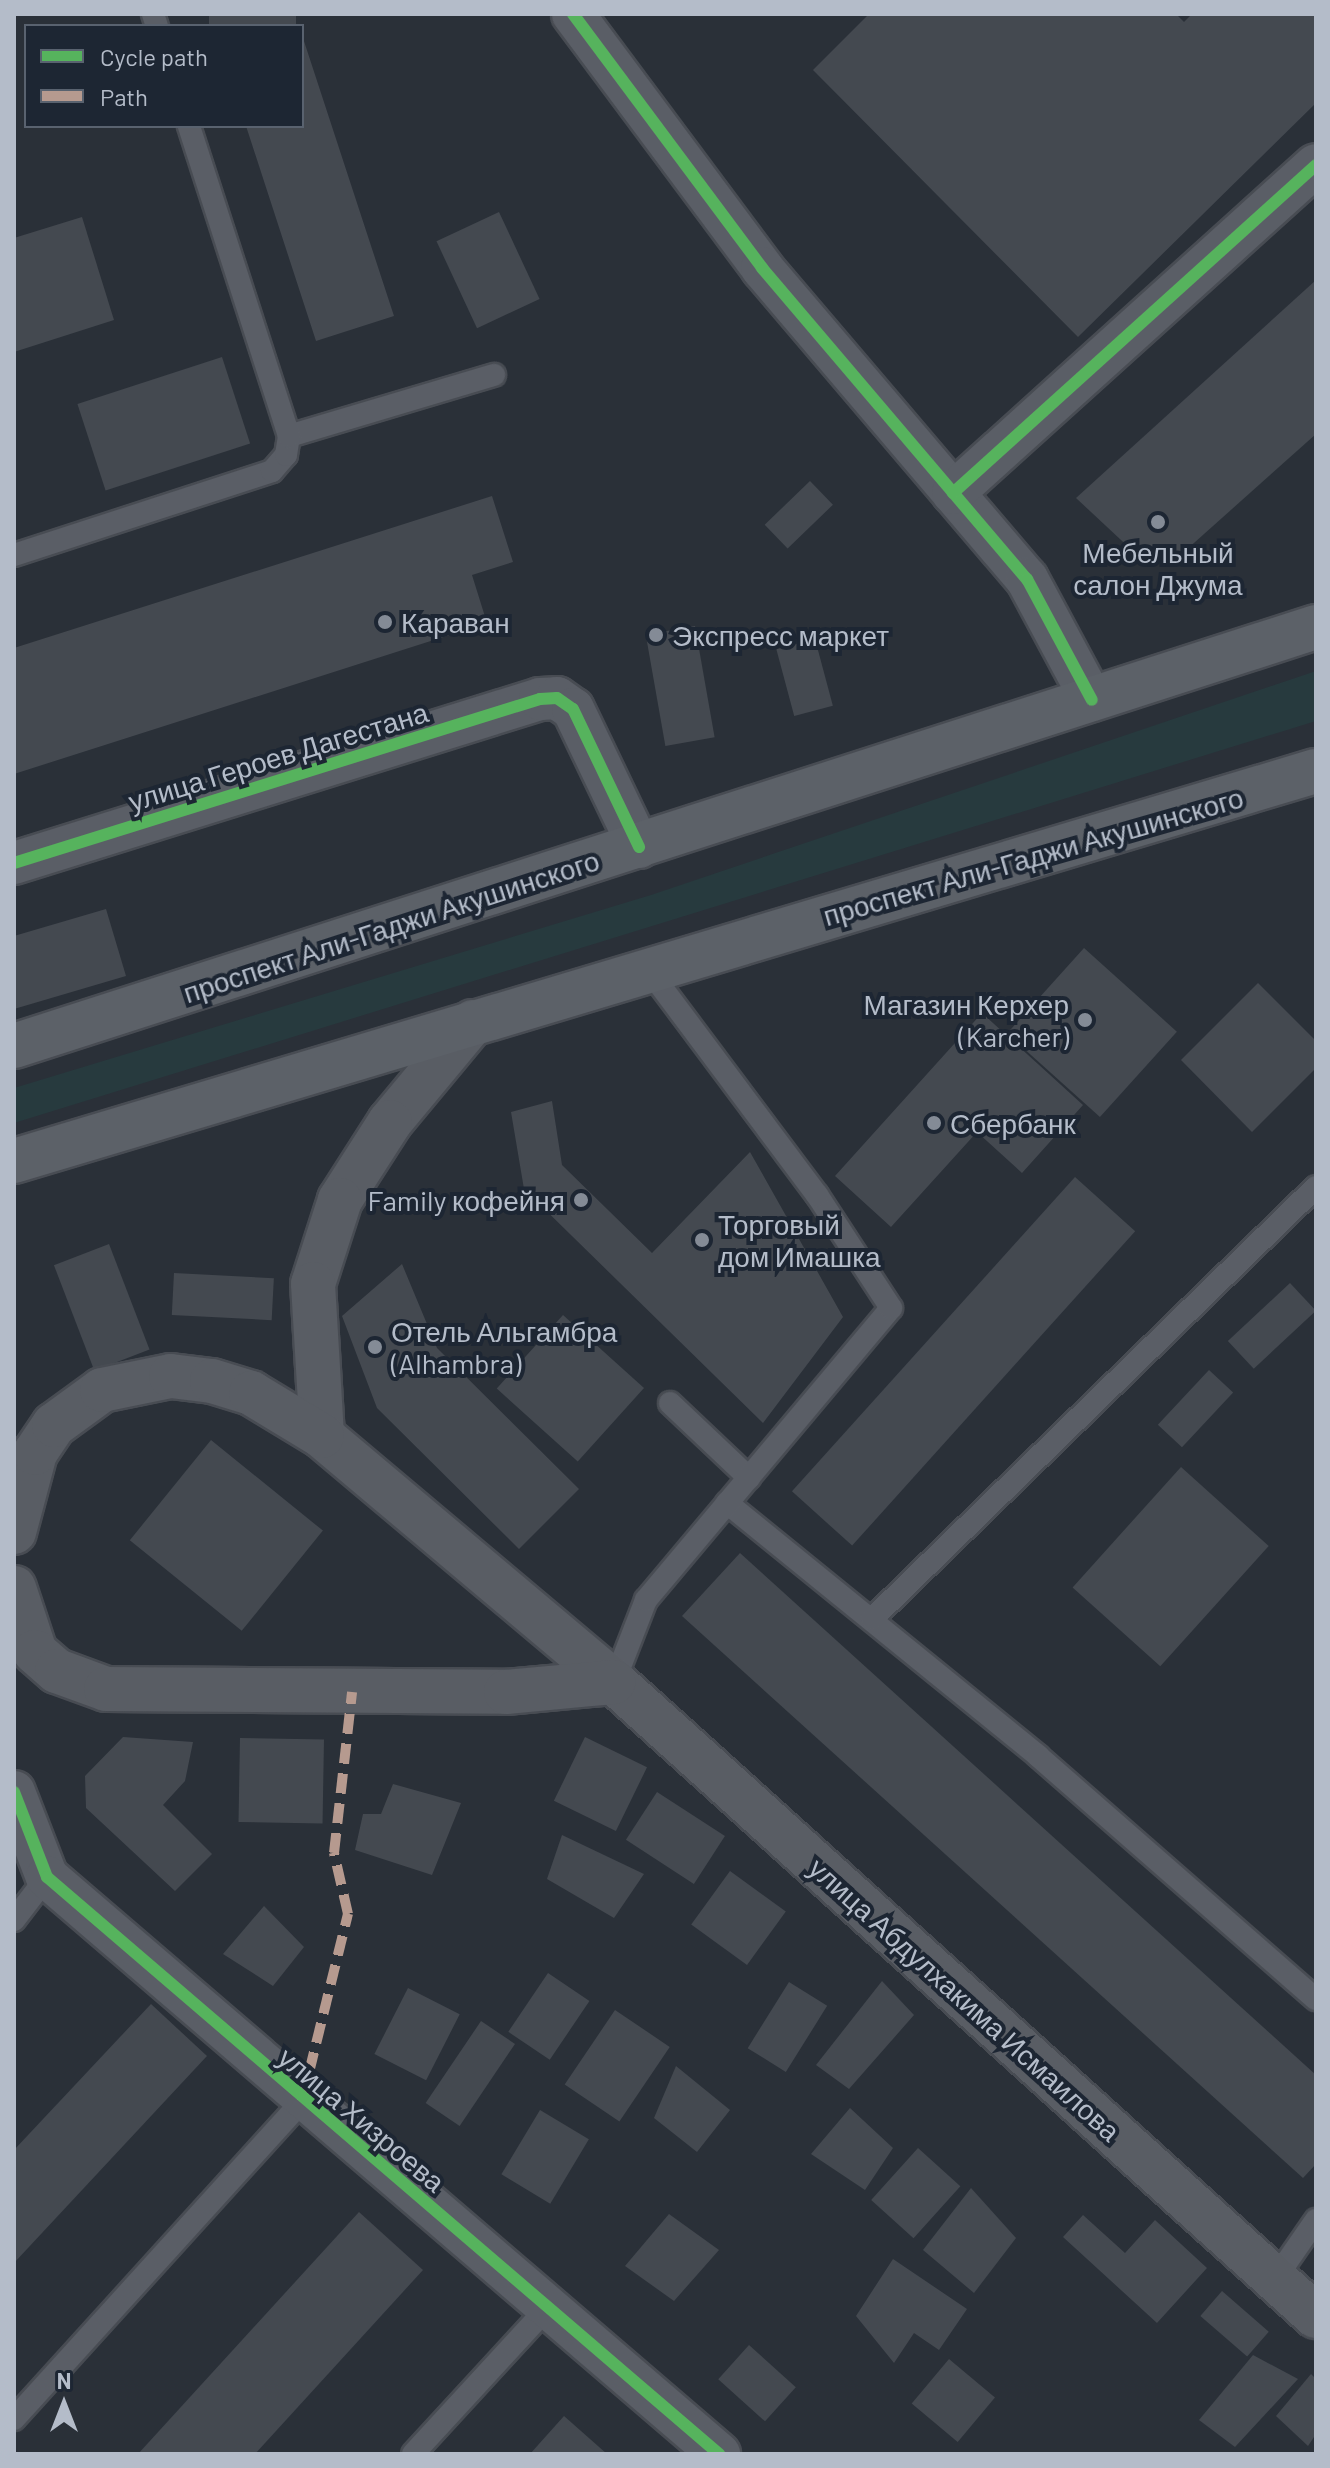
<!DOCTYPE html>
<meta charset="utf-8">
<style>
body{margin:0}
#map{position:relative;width:1330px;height:2468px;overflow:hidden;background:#2a3038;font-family:Barlow,sans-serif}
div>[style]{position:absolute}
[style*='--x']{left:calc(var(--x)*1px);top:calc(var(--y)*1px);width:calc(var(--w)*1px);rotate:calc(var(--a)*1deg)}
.green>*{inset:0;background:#273a3e}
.building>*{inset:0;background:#444950;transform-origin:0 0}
.roads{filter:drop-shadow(2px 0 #484c53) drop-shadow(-2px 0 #484c53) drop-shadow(0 2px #484c53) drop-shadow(0 -2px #484c53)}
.lane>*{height:22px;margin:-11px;padding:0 11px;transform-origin:11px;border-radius:11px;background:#5a5e66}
.street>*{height:42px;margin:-21px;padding:0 21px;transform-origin:21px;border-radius:21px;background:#5a5e66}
.secondary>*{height:44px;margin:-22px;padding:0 22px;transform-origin:22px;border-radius:22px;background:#595d64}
.primary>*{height:44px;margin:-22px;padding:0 22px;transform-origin:22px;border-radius:22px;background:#5c6168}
.quiet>*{height:10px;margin-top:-5px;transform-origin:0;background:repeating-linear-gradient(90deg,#b69a8f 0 20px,transparent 0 30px)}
.cycleway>*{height:12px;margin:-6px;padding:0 6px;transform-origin:6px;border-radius:6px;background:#56b35d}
.dots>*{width:22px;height:22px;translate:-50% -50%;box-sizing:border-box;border:4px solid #1d2633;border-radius:50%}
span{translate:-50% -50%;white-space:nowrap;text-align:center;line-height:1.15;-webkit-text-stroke:8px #1d2633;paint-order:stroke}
.poi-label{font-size:28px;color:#b4bcc9}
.left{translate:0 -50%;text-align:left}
.right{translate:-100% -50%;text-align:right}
.street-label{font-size:28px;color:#b4bcc9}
.frame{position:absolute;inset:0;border:16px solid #b4bcc9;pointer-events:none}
.legend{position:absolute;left:24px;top:24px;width:280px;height:104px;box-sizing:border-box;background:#1d2633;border:2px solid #59626f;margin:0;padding:10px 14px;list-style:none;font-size:24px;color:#b4bcc9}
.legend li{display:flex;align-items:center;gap:16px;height:40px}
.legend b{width:40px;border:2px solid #59626f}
.north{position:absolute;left:24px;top:2364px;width:80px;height:80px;-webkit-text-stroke:6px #1d2633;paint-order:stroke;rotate:0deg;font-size:22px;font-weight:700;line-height:32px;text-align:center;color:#b4bcc9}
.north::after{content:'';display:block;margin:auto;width:28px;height:36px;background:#b4bcc9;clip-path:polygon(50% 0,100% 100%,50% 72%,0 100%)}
</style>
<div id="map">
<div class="green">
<div style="clip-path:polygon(1316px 671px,1316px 721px,14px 1123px,14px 1088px,651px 895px)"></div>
</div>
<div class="building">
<div style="left:209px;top:14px;width:87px;height:13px"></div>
<div style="clip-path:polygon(869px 14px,1176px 14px,1184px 22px,1192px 14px,1316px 14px,1316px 103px,1078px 337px,813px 70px)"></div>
<div style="clip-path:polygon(302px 35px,394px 316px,316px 341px,246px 126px,302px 126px)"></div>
<div style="left:499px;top:212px;width:96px;height:69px;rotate:65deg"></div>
<div style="clip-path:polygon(82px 217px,114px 320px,14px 352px,14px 238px)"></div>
<div style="clip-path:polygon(1316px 280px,1316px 434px,1185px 551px,1136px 554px,1076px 498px)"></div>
<div style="left:222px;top:357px;width:91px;height:152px;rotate:72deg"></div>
<div style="left:810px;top:481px;width:33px;height:63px;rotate:46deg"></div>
<div style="clip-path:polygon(492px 496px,513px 562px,472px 575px,487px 623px,14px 774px,14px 648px)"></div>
<div style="left:695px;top:626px;width:113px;height:50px;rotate:80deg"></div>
<div style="left:815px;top:639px;width:69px;height:40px;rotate:75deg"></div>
<div style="clip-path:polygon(106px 909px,126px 976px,14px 1009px,14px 936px)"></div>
<div style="left:1084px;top:948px;width:125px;height:115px;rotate:42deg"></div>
<div style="clip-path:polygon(1258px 983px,1316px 1041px,1316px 1068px,1252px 1132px,1181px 1060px)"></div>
<div style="clip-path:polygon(982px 1013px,1083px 1105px,1022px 1173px,977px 1132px,891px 1227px,835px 1176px)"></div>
<div style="clip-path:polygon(552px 1101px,562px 1165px,652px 1253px,750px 1152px,843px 1317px,763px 1423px,524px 1189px,511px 1112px)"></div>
<div style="left:1075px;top:1177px;width:81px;height:423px;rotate:42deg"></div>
<div style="left:109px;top:1244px;width:113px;height:59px;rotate:69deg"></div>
<div style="clip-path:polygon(402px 1264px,437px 1348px,579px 1489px,519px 1549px,377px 1408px,342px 1316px)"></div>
<div style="left:174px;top:1273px;width:100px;height:42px;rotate:3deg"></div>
<div style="left:1290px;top:1283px;width:38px;height:85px;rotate:47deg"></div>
<div style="left:563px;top:1315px;width:109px;height:99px;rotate:42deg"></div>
<div style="left:1209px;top:1370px;width:33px;height:75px;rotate:43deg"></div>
<div style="left:211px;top:1440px;width:144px;height:129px;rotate:39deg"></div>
<div style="left:1181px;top:1467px;width:118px;height:162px;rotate:42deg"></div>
<div style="clip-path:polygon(740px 1553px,1316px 2075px,1316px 2164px,1303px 2178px,682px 1616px)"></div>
<div style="clip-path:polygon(123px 1737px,193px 1742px,185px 1781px,163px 1805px,212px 1854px,175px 1891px,86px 1808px,85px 1776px)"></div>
<div style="left:585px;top:1737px;width:69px;height:71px;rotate:26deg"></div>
<div style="left:240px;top:1738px;width:84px;height:84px;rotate:1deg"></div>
<div style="clip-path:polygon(393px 1784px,461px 1803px,432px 1875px,355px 1850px,363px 1814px,381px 1814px)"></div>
<div style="left:657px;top:1792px;width:81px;height:57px;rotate:33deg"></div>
<div style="clip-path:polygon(562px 1835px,644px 1874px,614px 1918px,547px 1879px)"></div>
<div style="left:730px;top:1871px;width:69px;height:66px;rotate:36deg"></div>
<div style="clip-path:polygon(264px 1906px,304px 1947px,273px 1986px,223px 1954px)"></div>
<div style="left:548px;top:1973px;width:50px;height:71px;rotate:34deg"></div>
<div style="clip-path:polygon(882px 1981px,914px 2015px,849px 2089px,816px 2065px)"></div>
<div style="left:789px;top:1982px;width:45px;height:78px;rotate:32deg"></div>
<div style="left:408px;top:1988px;width:58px;height:74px;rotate:27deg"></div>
<div style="clip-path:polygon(151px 2004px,207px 2056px,14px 2263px,14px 2150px)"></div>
<div style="left:615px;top:2010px;width:66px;height:90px;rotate:34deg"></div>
<div style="left:481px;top:2021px;width:41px;height:99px;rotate:34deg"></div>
<div style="clip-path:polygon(676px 2066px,730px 2110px,697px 2152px,654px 2118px)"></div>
<div style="clip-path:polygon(850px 2108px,893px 2148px,865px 2190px,811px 2154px)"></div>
<div style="left:540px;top:2110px;width:57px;height:75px;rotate:31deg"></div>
<div style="left:918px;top:2148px;width:57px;height:70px;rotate:42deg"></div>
<div style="clip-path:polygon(971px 2188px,1016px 2238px,974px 2293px,923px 2250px)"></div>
<div style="clip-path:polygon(359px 2212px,423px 2270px,255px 2454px,138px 2454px)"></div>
<div style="clip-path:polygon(669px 2214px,719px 2250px,674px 2301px,625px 2266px)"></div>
<div style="clip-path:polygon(1083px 2215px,1125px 2253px,1155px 2220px,1207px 2268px,1157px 2323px,1063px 2237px)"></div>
<div style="clip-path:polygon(893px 2259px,967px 2309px,939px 2350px,914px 2333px,894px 2363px,856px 2316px)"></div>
<div style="left:1222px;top:2291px;width:62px;height:33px;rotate:41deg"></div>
<div style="left:749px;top:2345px;width:63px;height:46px;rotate:42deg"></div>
<div style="clip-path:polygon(1253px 2355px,1298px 2379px,1235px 2447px,1199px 2420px)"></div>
<div style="left:949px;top:2359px;width:60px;height:58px;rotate:40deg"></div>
<div style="clip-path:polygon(1311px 2374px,1316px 2379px,1316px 2434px,1308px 2446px,1276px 2416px)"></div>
<div style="clip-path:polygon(564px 2416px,607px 2454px,530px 2454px)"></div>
</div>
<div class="roads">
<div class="lane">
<div style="--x:153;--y:14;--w:13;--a:72"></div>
<div style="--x:289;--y:436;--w:214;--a:-16.6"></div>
<div style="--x:14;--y:555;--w:271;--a:-18"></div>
<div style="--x:272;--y:471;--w:21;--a:-49"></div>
<div style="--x:286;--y:455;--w:19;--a:-81"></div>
<div style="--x:289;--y:436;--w:326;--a:-107.9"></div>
<div style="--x:670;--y:1403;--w:109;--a:43.5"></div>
<div style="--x:727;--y:1503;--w:401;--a:39.1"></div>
<div style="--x:1038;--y:1756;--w:369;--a:41.2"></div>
<div style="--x:872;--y:1619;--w:619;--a:-44.22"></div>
<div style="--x:614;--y:1682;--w:88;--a:-68.7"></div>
<div style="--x:646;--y:1600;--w:381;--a:-50"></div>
<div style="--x:891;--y:1308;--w:135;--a:-123.2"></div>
<div style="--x:817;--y:1195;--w:284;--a:-126.8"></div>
<div style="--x:14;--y:1920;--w:54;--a:-52.5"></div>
<div style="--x:1275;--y:2279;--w:72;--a:-55.2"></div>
<div style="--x:14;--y:2419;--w:429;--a:-47.8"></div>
<div style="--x:413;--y:2454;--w:200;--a:-47.4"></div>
</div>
<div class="street">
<div style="--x:573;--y:14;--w:317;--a:53.3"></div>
<div style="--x:762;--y:268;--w:409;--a:49.6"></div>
<div style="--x:1027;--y:579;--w:137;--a:61.8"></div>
<div style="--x:953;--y:493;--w:489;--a:-42.1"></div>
<div style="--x:14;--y:863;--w:551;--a:-17.32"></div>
<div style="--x:540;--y:699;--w:17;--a:-3"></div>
<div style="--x:557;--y:698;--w:19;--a:35"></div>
<div style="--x:573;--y:709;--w:153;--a:64.4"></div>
<div style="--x:14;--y:1792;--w:91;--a:68.8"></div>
<div style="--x:47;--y:1877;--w:886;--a:40.65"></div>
</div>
<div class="secondary">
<div style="--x:473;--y:1022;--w:130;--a:129.7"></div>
<div style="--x:390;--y:1122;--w:93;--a:122.7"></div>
<div style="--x:340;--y:1200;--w:88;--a:107.8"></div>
<div style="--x:313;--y:1284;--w:152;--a:86.6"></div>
<div style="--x:322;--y:1436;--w:382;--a:40.1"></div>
<div style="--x:614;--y:1682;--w:946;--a:42.09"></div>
<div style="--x:14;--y:1532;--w:82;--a:-75.1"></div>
<div style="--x:35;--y:1453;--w:34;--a:-56"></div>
<div style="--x:54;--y:1425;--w:59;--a:-36.1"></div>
<div style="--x:102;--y:1390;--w:70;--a:-11.5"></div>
<div style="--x:171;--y:1376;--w:41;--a:7"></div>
<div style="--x:212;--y:1381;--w:41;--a:17.1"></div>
<div style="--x:251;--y:1393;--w:83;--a:31.2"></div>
<div style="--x:14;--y:1588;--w:67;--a:71.8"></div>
<div style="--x:35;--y:1652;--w:29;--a:41"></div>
<div style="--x:57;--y:1671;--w:52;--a:20.2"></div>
<div style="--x:106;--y:1689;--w:400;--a:0.4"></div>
<div style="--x:506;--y:1692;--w:108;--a:-5.3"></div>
</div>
<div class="primary">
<div style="--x:14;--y:1046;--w:1368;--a:-17.84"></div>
<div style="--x:14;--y:1161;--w:1359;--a:-16.68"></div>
</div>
</div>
<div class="quiet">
<div style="--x:302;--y:2101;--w:193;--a:-76.2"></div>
<div style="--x:348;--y:1914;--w:63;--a:-102.9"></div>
<div style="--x:334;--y:1853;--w:162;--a:-83.6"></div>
</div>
<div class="cycleway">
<div style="--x:573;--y:14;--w:317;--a:53.3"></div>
<div style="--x:762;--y:268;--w:409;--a:49.6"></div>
<div style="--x:1027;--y:579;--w:137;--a:61.8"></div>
<div style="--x:953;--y:493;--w:489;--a:-42.1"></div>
<div style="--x:14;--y:863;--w:551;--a:-17.32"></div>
<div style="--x:540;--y:699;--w:17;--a:-3"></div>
<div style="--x:557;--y:698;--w:19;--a:35"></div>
<div style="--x:573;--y:709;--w:153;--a:64.4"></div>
<div style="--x:14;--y:1792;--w:91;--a:68.8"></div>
<div style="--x:47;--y:1877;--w:886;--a:40.65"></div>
</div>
<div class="dots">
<div style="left:1158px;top:522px;background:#848b96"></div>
<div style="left:385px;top:622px;background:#848b96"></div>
<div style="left:656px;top:635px;background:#848b96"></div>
<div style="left:1085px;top:1020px;background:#848b96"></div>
<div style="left:934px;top:1123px;background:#848b96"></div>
<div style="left:581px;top:1200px;background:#848b96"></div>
<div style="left:702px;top:1240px;background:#848b96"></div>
<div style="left:375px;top:1347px;background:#848b96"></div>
</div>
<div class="poi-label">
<span style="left:1158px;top:568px">Мебельный<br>салон Джума</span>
<span class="left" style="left:401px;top:622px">Караван</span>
<span class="left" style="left:672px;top:635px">Экспресс маркет</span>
<span class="right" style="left:1069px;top:1020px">Магазин Керхер<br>(Karcher)</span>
<span class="left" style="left:950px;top:1123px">Сбербанк</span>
<span class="right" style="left:565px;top:1200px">Family кофейня</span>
<span class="left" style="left:718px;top:1240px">Торговый<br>дом Имашка</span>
<span class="left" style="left:391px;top:1347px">Отель Альгамбра<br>(Alhambra)</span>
</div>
<div class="street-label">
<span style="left:278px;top:756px;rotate:-17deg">улица Героев Дагестана</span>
<span style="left:1033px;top:856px;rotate:-16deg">проспект Али-Гаджи Акушинского</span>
<span style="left:391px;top:926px;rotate:-18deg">проспект Али-Гаджи Акушинского</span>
<span style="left:965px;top:1999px;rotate:42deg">улица Абдулхакима Исмаилова</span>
<span style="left:362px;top:2119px;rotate:40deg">улица Хизроева</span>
</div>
<div class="frame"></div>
<ul class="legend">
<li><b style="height:10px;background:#56b35d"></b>Cycle path</li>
<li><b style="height:10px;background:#b69a8f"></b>Path</li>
</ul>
<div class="north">N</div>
</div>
